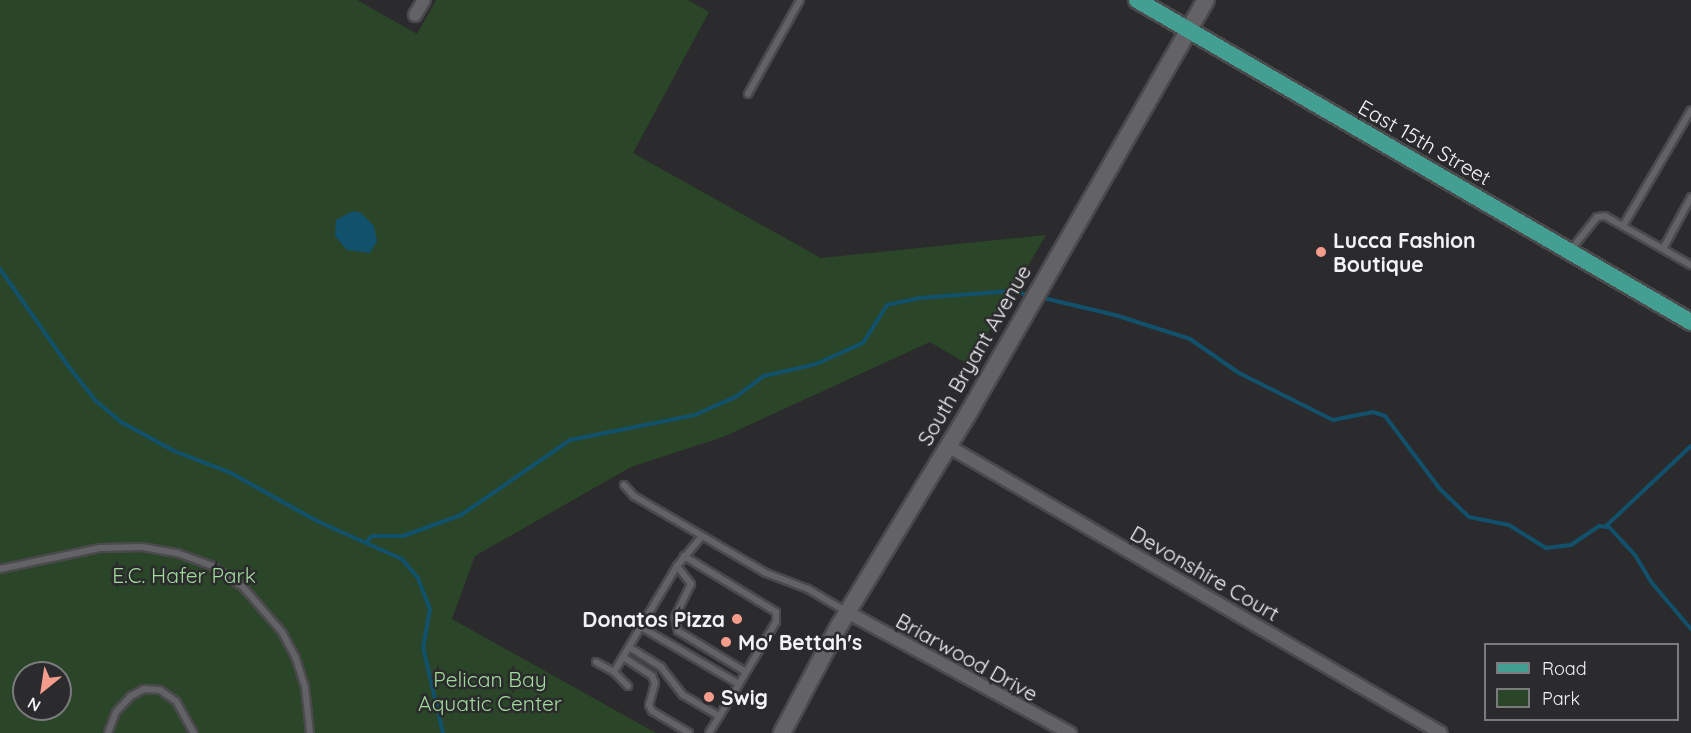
<!DOCTYPE html>
<style>
body{margin:0}
#map{position:relative;width:1691px;height:733px;overflow:hidden;background:#2b2a2d;font-family:Quicksand,sans-serif}
div>[style]{position:absolute}
[style*='--x']{left:calc(var(--x)*1px);top:calc(var(--y)*1px);width:calc(var(--w)*1px);rotate:calc(var(--a)*1deg)}
.green>*{inset:0;background:#2a4528}
.water>*{inset:0;background:#12516c}
.stream>*{height:4px;margin:-2px;padding:0 2px;transform-origin:2px;border-radius:2px;background:#12516c}
.roads{filter:drop-shadow(2px 0 #4a494b) drop-shadow(-2px 0 #4a494b) drop-shadow(0 2px #4a494b) drop-shadow(0 -2px #4a494b)}
.service>*{height:6px;margin:-3px;padding:0 3px;transform-origin:3px;border-radius:3px;background:#636266}
.minor>*{height:12px;margin:-6px;padding:0 6px;transform-origin:6px;border-radius:6px;background:#636266}
.secondary>*{height:16px;margin:-8px;padding:0 8px;transform-origin:8px;border-radius:8px;background:#636266}
.primary>*{height:16px;margin:-8px;padding:0 8px;transform-origin:8px;border-radius:8px;background:#439f91}
.dots>*{width:16px;height:16px;translate:-50% -50%;box-sizing:border-box;border:3px solid #2b2a2d;border-radius:50%}
span{translate:-50% -50%;white-space:nowrap;text-align:center;line-height:1.15;-webkit-text-stroke:5px #2b2a2d;paint-order:stroke}
.street-label{font-size:21px;color:#f3f2f4}
.poi-label{font-size:21px;color:#f3f2f4;font-weight:700}
.left{translate:0 -50%;text-align:left}
.right{translate:-100% -50%;text-align:right}
.park-label{font-size:21px;color:#a0db9b}
.legend{position:absolute;left:1484px;top:643px;width:195px;height:78px;box-sizing:border-box;background:#2b2a2d;border:2px solid #7b7a7d;margin:0;padding:8px 10px;list-style:none;font-size:18px;color:#f3f2f4}
.legend li{display:flex;align-items:center;gap:12px;height:30px}
.legend b{width:30px;border:2px solid #7b7a7d}
.north{position:absolute;left:12px;top:661px;width:60px;height:60px;box-sizing:border-box;background:#2b2a2d;border:2px solid #7b7a7d;border-radius:50%;rotate:210deg;font-size:16px;font-weight:700;line-height:24px;text-align:center;color:#f3f2f4}
.north::after{content:'';display:block;margin:auto;width:21px;height:27px;background:#f49d8c;clip-path:polygon(50% 0,100% 100%,50% 72%,0 100%)}
</style>
<div id="map">
<div class="green">
<div style="clip-path:polygon(evenodd,0 0,357px 0,417px 34px,436px 0,688px 0,709px 12px,633px 153px,821px 258px,1046px 235px,969px 365px,930px 342px,723px 437px,631px 467px,475px 556px,452px 619px,656px 733px,0 733px,0 0,24px 673px,60px 673px,60px 709px,24px 709px,24px 673px)"></div>
</div>
<div class="water">
<div style="clip-path:polygon(353px 211px,361px 213px,374px 226px,377px 241px,370px 253px,347px 250px,335px 236px,336px 220px)"></div>
</div>
<div class="stream">
<div style="--x:0;--y:269;--w:120;--a:54.9"></div>
<div style="--x:69;--y:367;--w:43;--a:51.5"></div>
<div style="--x:96;--y:401;--w:33;--a:40"></div>
<div style="--x:121;--y:422;--w:60;--a:28.7"></div>
<div style="--x:174;--y:451;--w:61;--a:21.1"></div>
<div style="--x:231;--y:473;--w:98;--a:29.2"></div>
<div style="--x:317;--y:521;--w:93;--a:24.1"></div>
<div style="--x:402;--y:559;--w:25;--a:50"></div>
<div style="--x:418;--y:578;--w:33;--a:69"></div>
<div style="--x:430;--y:609;--w:39;--a:100"></div>
<div style="--x:423;--y:647;--w:88;--a:76.9"></div>
<div style="--x:1039;--y:297;--w:78;--a:13.3"></div>
<div style="--x:1115;--y:315;--w:79;--a:17.7"></div>
<div style="--x:1190;--y:339;--w:60;--a:34.8"></div>
<div style="--x:1239;--y:373;--w:105;--a:26.6"></div>
<div style="--x:1333;--y:420;--w:41;--a:-11.3"></div>
<div style="--x:1373;--y:412;--w:13;--a:18"></div>
<div style="--x:1385;--y:416;--w:91;--a:53"></div>
<div style="--x:1440;--y:489;--w:40;--a:44"></div>
<div style="--x:1469;--y:517;--w:41;--a:11.3"></div>
<div style="--x:1509;--y:525;--w:44;--a:31.9"></div>
<div style="--x:1546;--y:548;--w:25;--a:-7"></div>
<div style="--x:1571;--y:545;--w:34;--a:-34"></div>
<div style="--x:1599;--y:526;--w:10;--a:6"></div>
<div style="--x:1609;--y:527;--w:38;--a:47"></div>
<div style="--x:1635;--y:555;--w:33;--a:59"></div>
<div style="--x:1652;--y:583;--w:60;--a:49.7"></div>
<div style="--x:1605;--y:527;--w:118;--a:-43.3"></div>
<div style="--x:367;--y:541;--w:7;--a:-45"></div>
<div style="--x:372;--y:536;--w:31;--a:0"></div>
<div style="--x:403;--y:536;--w:62;--a:-19.9"></div>
<div style="--x:461;--y:515;--w:132;--a:-34.5"></div>
<div style="--x:570;--y:440;--w:127;--a:-11.3"></div>
<div style="--x:695;--y:415;--w:46;--a:-24.3"></div>
<div style="--x:737;--y:396;--w:34;--a:-37"></div>
<div style="--x:764;--y:376;--w:53;--a:-13"></div>
<div style="--x:816;--y:364;--w:51;--a:-24.1"></div>
<div style="--x:863;--y:343;--w:45;--a:-57.7"></div>
<div style="--x:887;--y:305;--w:33;--a:-12"></div>
<div style="--x:919;--y:298;--w:93;--a:-4.3"></div>
<div style="--x:1012;--y:291;--w:21;--a:14"></div>
</div>
<div class="roads">
<div class="service">
<div style="--x:748;--y:94;--w:107;--a:-61"></div>
<div style="--x:1623;--y:226;--w:134;--a:-59.6"></div>
<div style="--x:1663;--y:249;--w:59;--a:-61.7"></div>
<div style="--x:1570;--y:251;--w:43;--a:-51.5"></div>
<div style="--x:1597;--y:217;--w:8;--a:-7"></div>
<div style="--x:1605;--y:216;--w:99;--a:29.7"></div>
<div style="--x:624;--y:485;--w:15;--a:48"></div>
<div style="--x:634;--y:496;--w:153;--a:30.3"></div>
<div style="--x:766;--y:573;--w:45;--a:20.9"></div>
<div style="--x:808;--y:589;--w:45;--a:30.5"></div>
<div style="--x:677;--y:566;--w:23;--a:52"></div>
<div style="--x:691;--y:584;--w:37;--a:116"></div>
<div style="--x:675;--y:617;--w:14;--a:78"></div>
<div style="--x:678;--y:631;--w:79;--a:31.1"></div>
<div style="--x:0;--y:569;--w:102;--a:-11.9"></div>
<div style="--x:100;--y:548;--w:42;--a:-1.4"></div>
<div style="--x:142;--y:547;--w:36;--a:10"></div>
<div style="--x:177;--y:553;--w:37;--a:20"></div>
<div style="--x:212;--y:566;--w:37;--a:34"></div>
<div style="--x:243;--y:587;--w:60;--a:49.1"></div>
<div style="--x:282;--y:632;--w:27;--a:62"></div>
<div style="--x:295;--y:656;--w:33;--a:72"></div>
<div style="--x:305;--y:687;--w:46;--a:83.8"></div>
<div style="--x:641;--y:627;--w:113;--a:30.2"></div>
<div style="--x:739;--y:684;--w:72;--a:-59.2"></div>
<div style="--x:776;--y:622;--w:10;--a:-90"></div>
<div style="--x:776;--y:612;--w:108;--a:-148.7"></div>
<div style="--x:629;--y:647;--w:38;--a:32"></div>
<div style="--x:661;--y:667;--w:36;--a:52"></div>
<div style="--x:683;--y:695;--w:42;--a:30.3"></div>
<div style="--x:623;--y:657;--w:35;--a:33"></div>
<div style="--x:652;--y:676;--w:8;--a:67"></div>
<div style="--x:655;--y:683;--w:23;--a:105"></div>
<div style="--x:649;--y:705;--w:7;--a:63"></div>
<div style="--x:652;--y:711;--w:43;--a:30.7"></div>
<div style="--x:596;--y:662;--w:21;--a:29"></div>
<div style="--x:614;--y:672;--w:123;--a:-59.3"></div>
<div style="--x:677;--y:566;--w:39;--a:-50"></div>
<div style="--x:614;--y:672;--w:20;--a:45"></div>
<div style="--x:108;--y:733;--w:22;--a:-69"></div>
<div style="--x:116;--y:712;--w:22;--a:-47"></div>
<div style="--x:131;--y:696;--w:15;--a:-28"></div>
<div style="--x:144;--y:689;--w:16;--a:4"></div>
<div style="--x:160;--y:690;--w:19;--a:35"></div>
<div style="--x:176;--y:701;--w:37;--a:61"></div>
<div style="--x:709;--y:733;--w:57;--a:-58.5"></div>
</div>
<div class="minor">
<div style="--x:415;--y:15;--w:17;--a:-59"></div>
<div style="--x:948;--y:446;--w:570;--a:30.21"></div>
<div style="--x:847;--y:612;--w:254;--a:28.5"></div>
</div>
<div class="secondary">
<div style="--x:782;--y:733;--w:121;--a:-62"></div>
<div style="--x:839;--y:626;--w:250;--a:-58.7"></div>
<div style="--x:969;--y:412;--w:475;--a:-60.1"></div>
</div>
<div class="primary">
<div style="--x:1137;--y:0;--w:641;--a:30.17"></div>
</div>
</div>
<div class="dots">
<div style="left:1321px;top:252px;background:#f49d8c"></div>
<div style="left:737px;top:619px;background:#f49d8c"></div>
<div style="left:726px;top:642px;background:#f49d8c"></div>
<div style="left:709px;top:697px;background:#f49d8c"></div>
</div>
<div class="street-label">
<span style="left:1425px;top:142px;rotate:30deg">East 15th Street</span>
<span style="left:974px;top:355px;rotate:-60deg">South Bryant Avenue</span>
<span style="left:1205px;top:573px;rotate:30deg">Devonshire Court</span>
<span style="left:967px;top:657px;rotate:29deg">Briarwood Drive</span>
</div>
<div class="poi-label">
<span class="left" style="left:1333px;top:252px">Lucca Fashion<br>Boutique</span>
<span class="right" style="left:725px;top:619px">Donatos Pizza</span>
<span class="left" style="left:738px;top:642px">Mo' Bettah's</span>
<span class="left" style="left:721px;top:697px">Swig</span>
</div>
<div class="park-label">
<span style="left:184px;top:575px">E.C. Hafer Park</span>
<span style="left:490px;top:691px">Pelican Bay<br>Aquatic Center</span>
</div>
<ul class="legend">
<li><b style="height:8px;background:#439f91"></b>Road</li>
<li><b style="height:16px;background:#2a4528"></b>Park</li>
</ul>
<div class="north">N</div>
</div>
